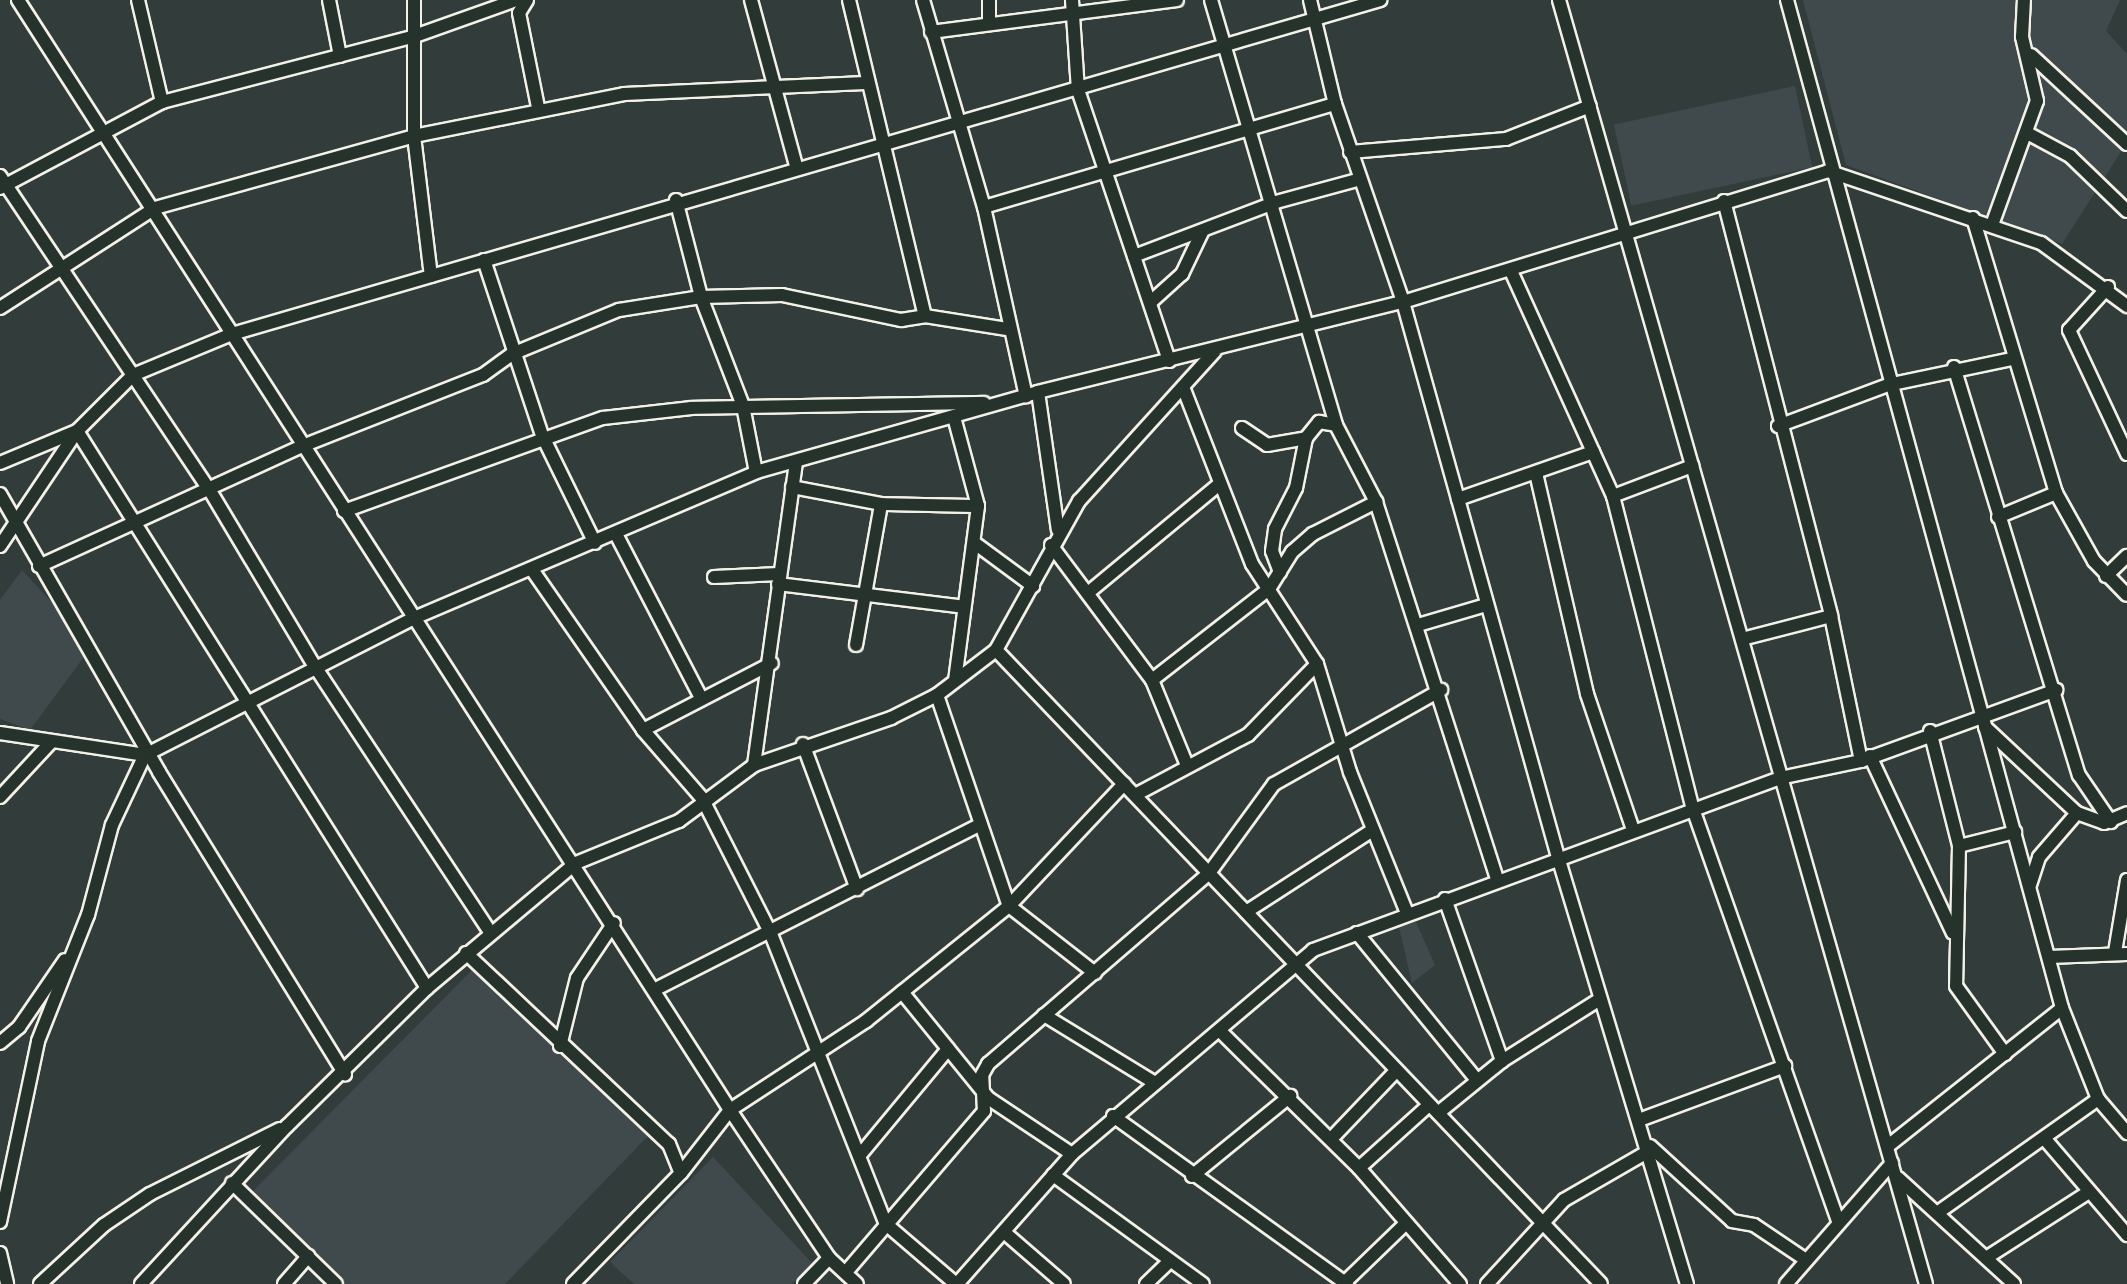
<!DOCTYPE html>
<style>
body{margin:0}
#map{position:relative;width:2127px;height:1284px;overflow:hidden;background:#323d3b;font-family:Delius,sans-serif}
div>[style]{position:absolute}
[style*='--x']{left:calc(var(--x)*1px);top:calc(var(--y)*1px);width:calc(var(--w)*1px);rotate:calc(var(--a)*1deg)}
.built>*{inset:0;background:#40494c;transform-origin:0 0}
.roads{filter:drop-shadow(2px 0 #f4f1e8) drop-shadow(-2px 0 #f4f1e8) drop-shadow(0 2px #f4f1e8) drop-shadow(0 -2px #f4f1e8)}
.minor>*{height:12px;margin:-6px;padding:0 6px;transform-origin:6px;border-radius:6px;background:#26332d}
span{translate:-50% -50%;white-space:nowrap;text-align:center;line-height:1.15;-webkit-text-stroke:9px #26332d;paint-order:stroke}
</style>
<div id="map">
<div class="built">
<div style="clip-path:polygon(1803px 0,2120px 0,2106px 31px,2127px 54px,2127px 142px,2062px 244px,1846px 165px)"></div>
<div style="left:1795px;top:86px;width:83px;height:185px;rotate:78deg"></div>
<div style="clip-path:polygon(22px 570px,92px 646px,30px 730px,0 719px,0 600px)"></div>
<div style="clip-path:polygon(1416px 922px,1435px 965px,1412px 983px,1399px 927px)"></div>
<div style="clip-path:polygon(472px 970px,648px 1136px,505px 1284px,345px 1284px,251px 1193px)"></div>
<div style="clip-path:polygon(713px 1157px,812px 1263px,792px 1284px,634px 1284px,610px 1262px)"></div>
</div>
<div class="roads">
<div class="minor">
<div style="--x:18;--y:0;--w:1319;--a:57.32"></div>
<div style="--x:730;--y:1110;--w:178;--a:56.2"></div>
<div style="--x:829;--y:1258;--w:38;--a:43"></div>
<div style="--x:138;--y:0;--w:105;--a:76.8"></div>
<div style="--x:329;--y:0;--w:57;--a:78.9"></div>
<div style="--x:414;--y:0;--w:136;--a:90"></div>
<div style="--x:414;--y:136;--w:141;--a:83.1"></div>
<div style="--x:527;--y:0;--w:15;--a:122"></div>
<div style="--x:519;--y:13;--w:96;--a:78.6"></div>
<div style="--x:751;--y:0;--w:172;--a:74.8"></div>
<div style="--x:849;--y:0;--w:325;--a:76.5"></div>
<div style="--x:925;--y:316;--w:83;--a:9"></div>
<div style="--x:923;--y:0;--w:216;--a:73.6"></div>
<div style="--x:984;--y:207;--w:194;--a:77.5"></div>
<div style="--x:989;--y:0;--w:22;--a:90"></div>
<div style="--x:1072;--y:0;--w:90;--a:86.2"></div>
<div style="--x:1078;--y:90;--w:286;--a:71.4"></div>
<div style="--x:1211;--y:0;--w:443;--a:73.6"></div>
<div style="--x:1336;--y:425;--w:87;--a:62.5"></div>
<div style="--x:1376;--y:502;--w:396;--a:72.2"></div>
<div style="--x:1310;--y:0;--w:107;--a:76.5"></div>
<div style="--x:1335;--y:104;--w:209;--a:71"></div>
<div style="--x:1403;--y:302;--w:576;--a:74.4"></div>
<div style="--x:1558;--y:857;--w:446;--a:73.2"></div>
<div style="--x:1559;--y:0;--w:1335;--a:74.05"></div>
<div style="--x:1787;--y:0;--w:1045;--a:74.74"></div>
<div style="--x:2062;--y:1008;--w:98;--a:68.4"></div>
<div style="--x:2098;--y:1099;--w:45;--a:49.5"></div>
<div style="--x:931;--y:32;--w:248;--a:-7.4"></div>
<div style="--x:2031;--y:55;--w:131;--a:42.8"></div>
<div style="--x:2029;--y:134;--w:47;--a:28.2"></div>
<div style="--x:2070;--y:156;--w:79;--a:44"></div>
<div style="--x:1350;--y:152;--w:157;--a:-4.8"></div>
<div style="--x:1506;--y:139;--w:90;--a:-21.4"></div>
<div style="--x:0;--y:176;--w:376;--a:56.3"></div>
<div style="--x:209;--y:489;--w:205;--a:59.2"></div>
<div style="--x:314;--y:665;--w:320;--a:56.6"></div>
<div style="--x:0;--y:188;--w:183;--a:-28"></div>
<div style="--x:162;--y:102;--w:258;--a:-14.6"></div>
<div style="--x:412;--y:37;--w:110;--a:-19.6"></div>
<div style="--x:676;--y:200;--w:100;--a:75.5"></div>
<div style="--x:701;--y:297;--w:117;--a:68.9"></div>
<div style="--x:743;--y:406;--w:67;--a:78.9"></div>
<div style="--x:1724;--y:201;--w:429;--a:75.5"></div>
<div style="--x:1831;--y:616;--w:148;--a:78.3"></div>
<div style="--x:984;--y:207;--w:366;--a:-16.4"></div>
<div style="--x:1973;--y:218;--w:287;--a:73.2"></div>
<div style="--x:2056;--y:493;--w:78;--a:60.8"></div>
<div style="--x:2094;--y:561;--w:47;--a:45.9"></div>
<div style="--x:1992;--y:225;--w:132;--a:-70.1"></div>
<div style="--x:2037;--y:101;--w:66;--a:-103.2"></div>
<div style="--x:2022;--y:37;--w:37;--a:-87"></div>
<div style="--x:1134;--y:256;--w:152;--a:-20.8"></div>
<div style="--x:1276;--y:202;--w:84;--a:-15.2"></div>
<div style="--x:484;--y:260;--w:184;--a:71.7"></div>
<div style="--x:542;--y:435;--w:120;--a:63.9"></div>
<div style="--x:1511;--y:271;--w:247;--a:65.6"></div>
<div style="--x:1613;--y:496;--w:323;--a:75.7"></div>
<div style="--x:1693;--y:809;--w:436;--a:70.6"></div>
<div style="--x:2108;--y:287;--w:58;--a:132.2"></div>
<div style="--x:2069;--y:330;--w:137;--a:64.9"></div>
<div style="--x:1153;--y:300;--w:39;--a:-42"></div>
<div style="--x:1182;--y:274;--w:47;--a:-64.5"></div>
<div style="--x:0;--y:308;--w:184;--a:-32.8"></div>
<div style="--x:155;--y:208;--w:269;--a:-15.5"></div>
<div style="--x:414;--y:136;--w:214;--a:-11.3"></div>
<div style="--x:624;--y:94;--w:241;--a:-2.6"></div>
<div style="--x:1954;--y:367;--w:427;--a:73"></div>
<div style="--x:2079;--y:775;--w:57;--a:55.8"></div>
<div style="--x:1183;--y:387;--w:190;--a:68.7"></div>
<div style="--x:1252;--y:564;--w:119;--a:57"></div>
<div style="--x:1317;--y:664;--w:113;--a:73"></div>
<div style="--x:1350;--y:772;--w:152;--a:68"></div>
<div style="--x:1038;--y:392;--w:139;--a:81.8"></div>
<div style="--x:954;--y:417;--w:92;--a:74.9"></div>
<div style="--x:978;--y:506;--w:176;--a:97.5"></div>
<div style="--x:1778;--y:426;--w:117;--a:-20.4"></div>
<div style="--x:1888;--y:385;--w:126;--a:-11.9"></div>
<div style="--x:1242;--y:428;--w:30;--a:34"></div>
<div style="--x:1267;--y:445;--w:40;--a:-10"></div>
<div style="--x:1306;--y:438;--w:21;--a:-51"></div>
<div style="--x:1319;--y:422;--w:17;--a:10"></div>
<div style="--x:0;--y:463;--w:83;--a:-22.6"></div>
<div style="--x:77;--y:431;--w:658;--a:57.86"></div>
<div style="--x:1536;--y:473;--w:227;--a:77"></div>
<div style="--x:1587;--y:694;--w:144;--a:71.3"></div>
<div style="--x:792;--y:487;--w:91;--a:10.8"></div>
<div style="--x:0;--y:494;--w:320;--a:60.2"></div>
<div style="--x:159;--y:772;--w:355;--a:58.4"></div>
<div style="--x:1613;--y:496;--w:85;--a:-20.8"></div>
<div style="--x:1458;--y:499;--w:143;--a:-19.2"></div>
<div style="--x:344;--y:511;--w:275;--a:-19.8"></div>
<div style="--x:603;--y:418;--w:89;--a:-6.5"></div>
<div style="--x:691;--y:408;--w:293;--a:-1"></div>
<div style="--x:1998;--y:517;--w:63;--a:-22.5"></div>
<div style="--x:616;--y:534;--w:182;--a:62.6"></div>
<div style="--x:976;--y:544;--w:71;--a:36.4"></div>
<div style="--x:1051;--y:545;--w:169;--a:53.2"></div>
<div style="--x:1152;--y:680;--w:90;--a:67.7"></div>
<div style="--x:0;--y:546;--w:138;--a:-56.2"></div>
<div style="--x:77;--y:431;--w:79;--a:-45"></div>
<div style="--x:133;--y:375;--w:107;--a:-22.5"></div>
<div style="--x:232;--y:334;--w:1196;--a:-16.22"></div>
<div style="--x:39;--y:566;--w:292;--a:-24.5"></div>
<div style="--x:305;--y:445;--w:191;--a:-21.5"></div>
<div style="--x:483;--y:375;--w:36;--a:-36"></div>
<div style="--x:512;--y:354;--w:116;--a:-22.4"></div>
<div style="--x:619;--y:310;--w:83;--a:-9"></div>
<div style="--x:701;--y:297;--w:81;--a:-1.4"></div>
<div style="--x:782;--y:295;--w:122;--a:11.9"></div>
<div style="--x:901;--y:320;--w:24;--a:-9"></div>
<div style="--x:533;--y:571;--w:193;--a:55.3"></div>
<div style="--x:643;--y:730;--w:90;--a:49.1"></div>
<div style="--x:702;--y:798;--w:153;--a:63.1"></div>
<div style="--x:771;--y:934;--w:312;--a:68.4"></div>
<div style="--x:886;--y:1224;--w:92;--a:40.6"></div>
<div style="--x:1280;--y:572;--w:22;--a:-111"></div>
<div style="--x:1272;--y:551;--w:22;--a:-82"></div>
<div style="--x:1275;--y:529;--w:46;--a:-62.9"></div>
<div style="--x:1296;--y:488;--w:51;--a:-78.7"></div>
<div style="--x:2106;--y:576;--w:29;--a:-44"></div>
<div style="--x:714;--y:577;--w:65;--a:-2.6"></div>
<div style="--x:778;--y:584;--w:187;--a:7"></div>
<div style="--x:1089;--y:592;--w:166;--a:-39.6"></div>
<div style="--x:1418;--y:625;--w:71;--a:-16.4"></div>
<div style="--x:1742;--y:639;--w:92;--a:-14.5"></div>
<div style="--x:856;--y:645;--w:143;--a:-79.9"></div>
<div style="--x:881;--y:504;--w:97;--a:1.2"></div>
<div style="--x:996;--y:650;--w:876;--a:46.34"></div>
<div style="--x:1152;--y:680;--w:148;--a:-37.9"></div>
<div style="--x:1269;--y:589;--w:44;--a:-58.1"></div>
<div style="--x:1292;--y:552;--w:28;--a:-41"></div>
<div style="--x:1313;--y:534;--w:71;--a:-26.9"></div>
<div style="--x:937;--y:695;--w:223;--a:71.2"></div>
<div style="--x:1009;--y:906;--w:109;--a:37.9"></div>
<div style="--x:1985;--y:727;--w:126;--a:43.1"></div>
<div style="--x:2077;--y:813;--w:29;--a:20"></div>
<div style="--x:2104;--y:823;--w:25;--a:-23"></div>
<div style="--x:643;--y:730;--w:145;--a:-27.4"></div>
<div style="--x:1930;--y:731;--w:119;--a:75.8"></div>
<div style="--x:1959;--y:846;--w:140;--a:91.2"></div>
<div style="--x:1956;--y:986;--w:84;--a:54.2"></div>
<div style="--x:0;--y:733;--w:147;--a:8.6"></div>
<div style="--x:145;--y:755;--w:300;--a:-27"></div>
<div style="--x:412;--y:619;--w:374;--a:-23.1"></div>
<div style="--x:756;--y:472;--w:293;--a:-15.8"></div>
<div style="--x:1038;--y:392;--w:376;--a:-13.9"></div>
<div style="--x:1403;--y:302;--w:445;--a:-17.1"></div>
<div style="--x:1828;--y:171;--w:225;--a:18.7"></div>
<div style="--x:2041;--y:243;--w:107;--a:36.2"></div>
<div style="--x:803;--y:744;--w:155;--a:69.6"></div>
<div style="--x:1870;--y:756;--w:195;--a:64.9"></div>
<div style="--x:754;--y:765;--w:305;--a:-82.1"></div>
<div style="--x:1135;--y:795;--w:128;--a:-28"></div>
<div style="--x:1248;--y:735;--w:99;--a:-45.8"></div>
<div style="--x:0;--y:797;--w:76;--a:-47.1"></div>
<div style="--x:1959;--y:846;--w:58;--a:-14"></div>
<div style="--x:2030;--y:885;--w:29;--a:-72"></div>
<div style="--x:2039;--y:857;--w:58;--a:-49.2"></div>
<div style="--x:1445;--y:899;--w:172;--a:70.6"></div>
<div style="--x:1246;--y:912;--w:149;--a:-32.9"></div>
<div style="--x:1357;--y:933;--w:190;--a:50.8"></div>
<div style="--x:2115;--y:952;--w:73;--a:-80.5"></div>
<div style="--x:466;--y:953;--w:279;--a:43.3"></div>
<div style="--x:669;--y:1144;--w:31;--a:68"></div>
<div style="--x:2049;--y:957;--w:78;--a:-2.2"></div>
<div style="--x:654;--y:990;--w:362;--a:-26.9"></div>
<div style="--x:902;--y:992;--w:136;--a:50.9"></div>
<div style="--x:988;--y:1098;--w:101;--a:33.7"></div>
<div style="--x:1044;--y:1015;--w:130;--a:31.5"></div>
<div style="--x:1222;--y:1033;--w:192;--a:44.6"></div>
<div style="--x:1359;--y:1168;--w:154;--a:49"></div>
<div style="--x:0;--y:1043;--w:25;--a:-40"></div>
<div style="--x:19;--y:1027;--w:81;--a:-55.5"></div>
<div style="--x:560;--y:1046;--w:70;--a:-76"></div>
<div style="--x:577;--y:978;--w:66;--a:-56.1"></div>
<div style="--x:1438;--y:1113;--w:82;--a:-39.1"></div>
<div style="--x:1502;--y:1061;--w:116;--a:-32.3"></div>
<div style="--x:1113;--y:1116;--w:288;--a:35.7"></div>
<div style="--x:1639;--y:1120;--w:156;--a:-20.3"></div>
<div style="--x:2044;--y:1138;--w:128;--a:49.4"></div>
<div style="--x:1331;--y:1139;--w:93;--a:-46.3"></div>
<div style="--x:1650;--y:1146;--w:111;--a:42.4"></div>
<div style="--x:1732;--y:1221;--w:22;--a:10"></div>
<div style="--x:1754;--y:1225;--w:63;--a:33.9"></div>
<div style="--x:1888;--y:1146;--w:222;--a:-38.4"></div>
<div style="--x:860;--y:1155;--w:138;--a:-50.3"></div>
<div style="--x:1359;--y:1168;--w:94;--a:-42"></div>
<div style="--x:1053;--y:1175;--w:185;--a:36"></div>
<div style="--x:1192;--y:1176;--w:127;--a:-39.2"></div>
<div style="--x:1898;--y:1178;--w:157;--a:42.4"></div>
<div style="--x:232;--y:1183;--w:145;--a:44.2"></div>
<div style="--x:1940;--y:1211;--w:194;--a:-35.3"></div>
<div style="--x:0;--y:1222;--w:185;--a:-78.1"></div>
<div style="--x:38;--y:1041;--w:136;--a:-68.4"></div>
<div style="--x:88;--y:915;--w:93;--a:-75.1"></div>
<div style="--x:112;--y:825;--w:77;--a:-64.8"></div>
<div style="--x:1004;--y:1232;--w:79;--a:40.9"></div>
<div style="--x:0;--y:1253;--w:32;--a:77"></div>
<div style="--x:1986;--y:1258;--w:122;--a:-32.7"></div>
<div style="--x:846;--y:1272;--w:212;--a:-49.4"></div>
<div style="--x:984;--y:1111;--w:36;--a:-93"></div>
<div style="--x:982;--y:1075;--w:13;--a:-61"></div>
<div style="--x:988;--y:1064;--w:292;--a:-40.8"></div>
<div style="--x:1209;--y:873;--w:110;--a:-53.9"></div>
<div style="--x:1274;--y:784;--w:192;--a:-29.4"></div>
<div style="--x:40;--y:1284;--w:87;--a:-42.7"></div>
<div style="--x:104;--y:1225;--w:55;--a:-34"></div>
<div style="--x:150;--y:1194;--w:145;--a:-26.6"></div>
<div style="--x:141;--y:1284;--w:215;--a:-47.3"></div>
<div style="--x:287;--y:1126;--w:197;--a:-44.6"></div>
<div style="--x:427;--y:988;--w:194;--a:-40"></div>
<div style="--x:576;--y:863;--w:111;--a:-22.2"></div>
<div style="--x:679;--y:821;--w:94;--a:-36.7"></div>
<div style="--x:754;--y:765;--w:145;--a:-18.9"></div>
<div style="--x:891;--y:718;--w:51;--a:-26.6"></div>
<div style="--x:937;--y:695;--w:74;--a:-37.3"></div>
<div style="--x:996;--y:650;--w:171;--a:-60.9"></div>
<div style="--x:1079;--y:501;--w:202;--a:-47.8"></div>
<div style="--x:284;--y:1284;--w:37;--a:-49"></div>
<div style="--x:573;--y:1284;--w:155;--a:-45.8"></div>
<div style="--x:681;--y:1173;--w:80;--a:-52.1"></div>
<div style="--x:730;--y:1110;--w:163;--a:-33.2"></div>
<div style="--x:866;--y:1021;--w:184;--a:-38.8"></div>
<div style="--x:1009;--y:906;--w:168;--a:-46.7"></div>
<div style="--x:804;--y:1284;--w:36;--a:-46"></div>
<div style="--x:957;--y:1284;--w:174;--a:-48.5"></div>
<div style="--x:1072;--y:1154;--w:316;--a:-40.2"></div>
<div style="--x:1313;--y:950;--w:498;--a:-20.2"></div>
<div style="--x:1780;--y:778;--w:83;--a:-11.9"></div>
<div style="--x:1861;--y:761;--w:208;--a:-20"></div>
<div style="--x:1146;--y:1284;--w:33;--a:-44"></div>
<div style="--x:1343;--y:1284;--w:85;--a:-44"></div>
<div style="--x:1487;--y:1284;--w:114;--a:-47.5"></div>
<div style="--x:1564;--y:1200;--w:98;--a:-30"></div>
<div style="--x:1786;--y:1284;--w:161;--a:-48.8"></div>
</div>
</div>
</div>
